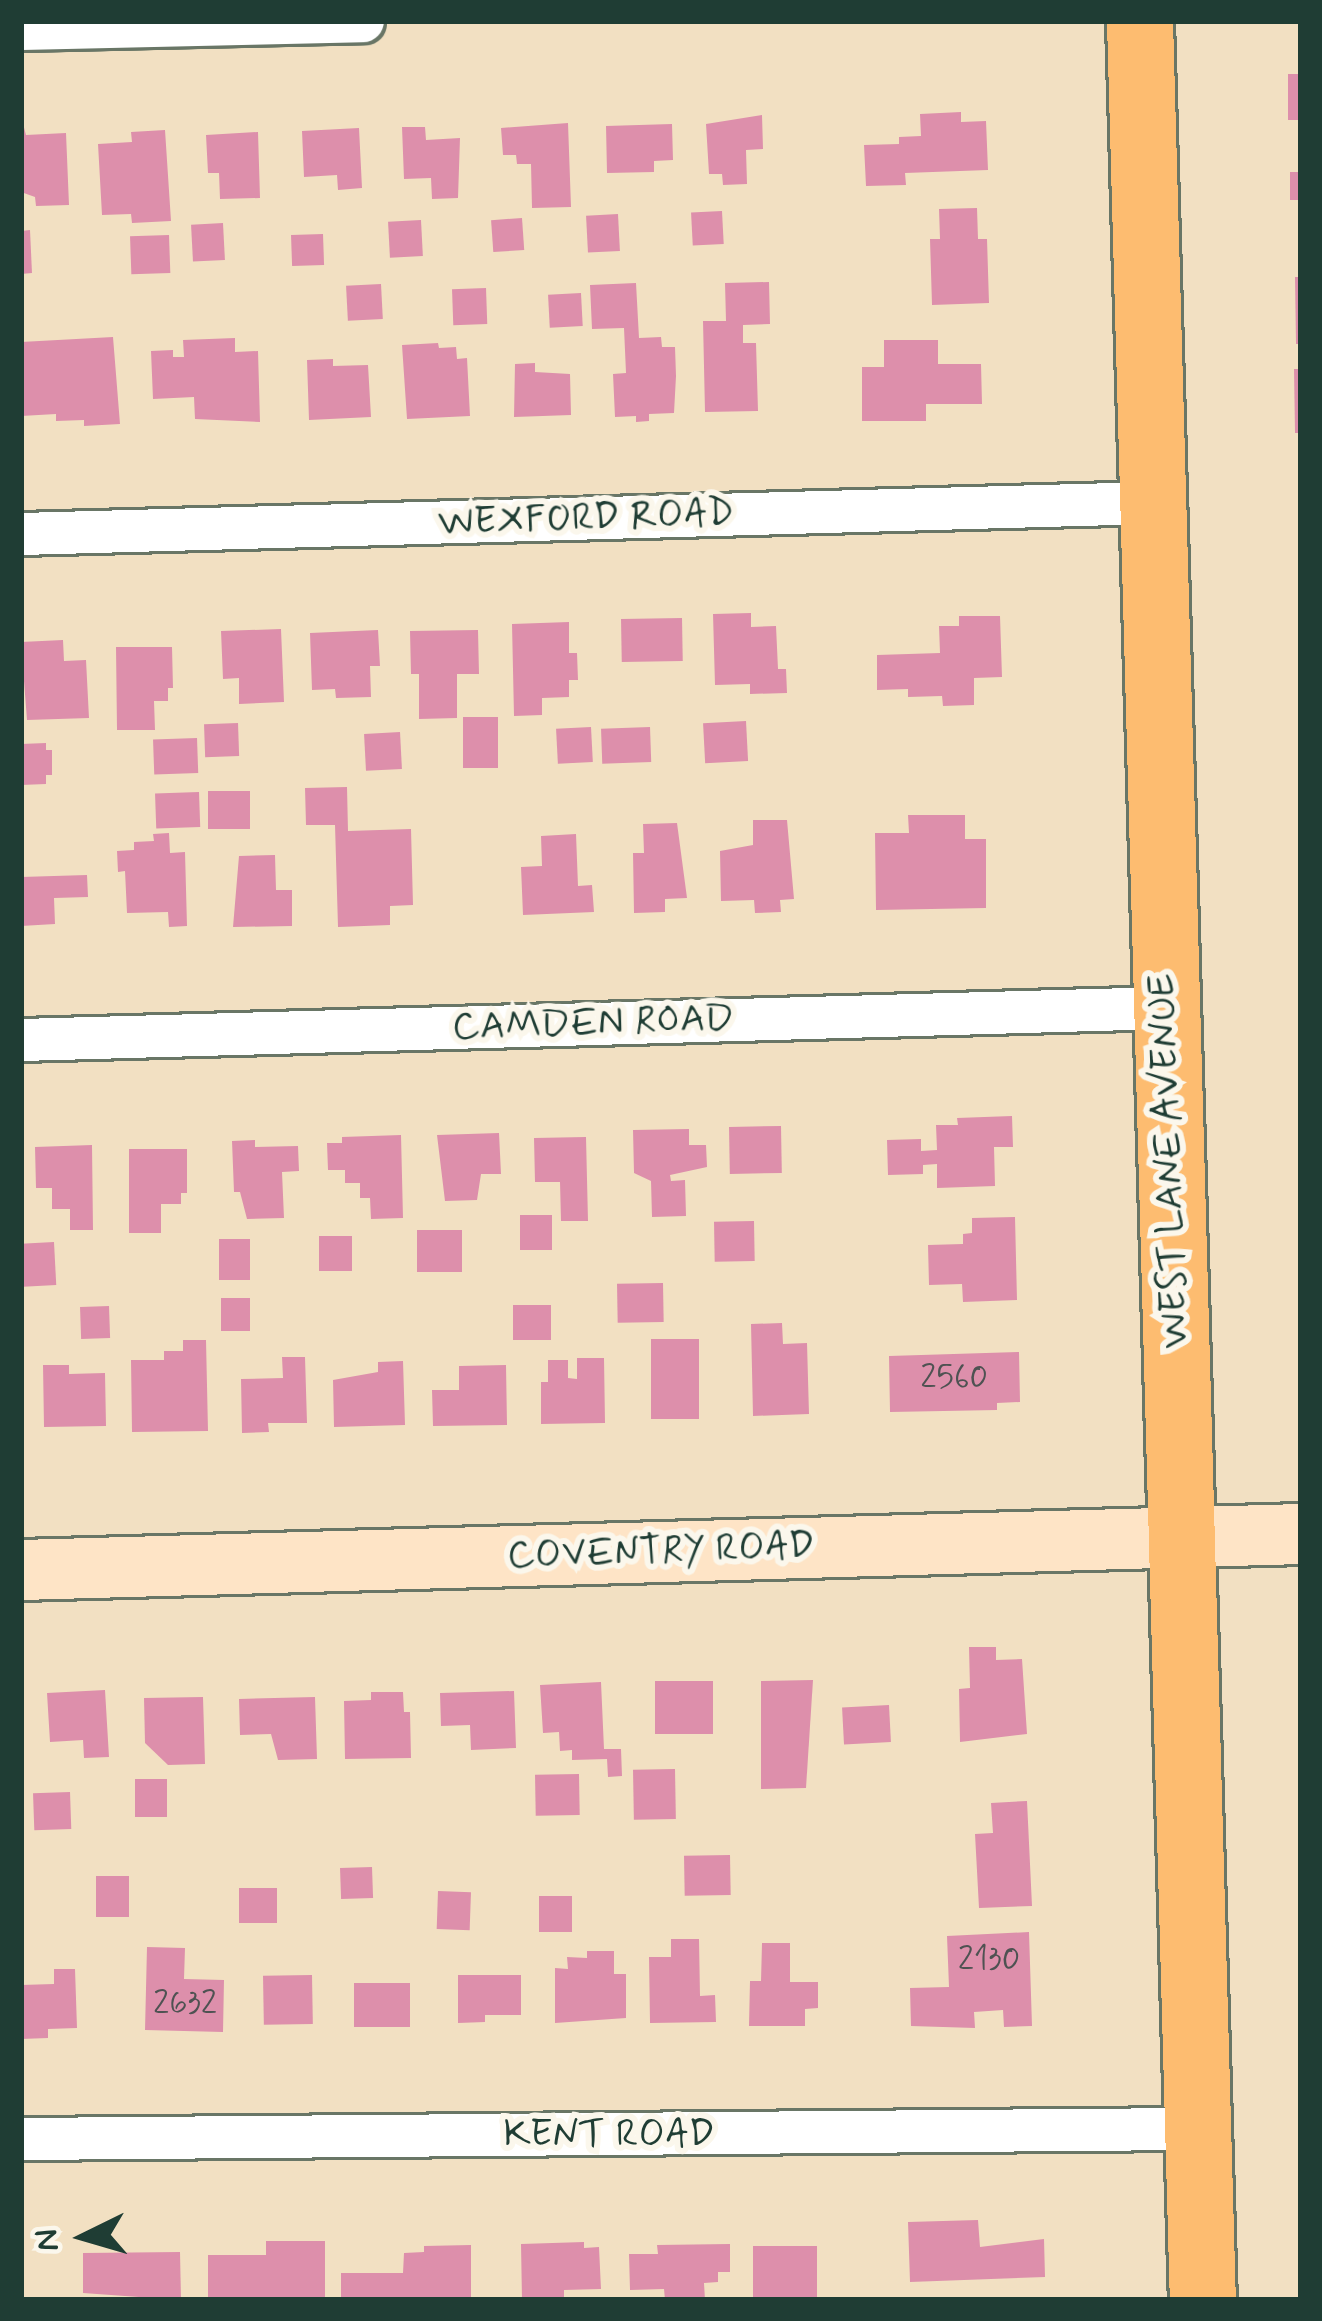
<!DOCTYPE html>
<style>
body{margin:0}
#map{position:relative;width:1322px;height:2321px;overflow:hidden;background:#f2e0c2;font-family:Mynerve,sans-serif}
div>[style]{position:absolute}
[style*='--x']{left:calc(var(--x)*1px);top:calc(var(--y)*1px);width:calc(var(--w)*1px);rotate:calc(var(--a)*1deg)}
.building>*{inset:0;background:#dd8fab;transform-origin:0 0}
.roads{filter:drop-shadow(3px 0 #697666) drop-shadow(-3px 0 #697666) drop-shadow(0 3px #697666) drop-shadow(0 -3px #697666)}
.street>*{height:42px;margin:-21px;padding:0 21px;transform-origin:21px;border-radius:21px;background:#fff}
.secondary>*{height:60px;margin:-30px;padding:0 30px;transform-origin:30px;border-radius:30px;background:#fee4c6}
.primary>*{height:66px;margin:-33px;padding:0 33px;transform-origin:33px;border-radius:33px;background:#fdbc70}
span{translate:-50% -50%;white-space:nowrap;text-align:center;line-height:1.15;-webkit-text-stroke:12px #fbf7ec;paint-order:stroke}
.number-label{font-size:33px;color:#4e5252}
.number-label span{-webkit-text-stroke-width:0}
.street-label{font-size:39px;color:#1f3d34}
.frame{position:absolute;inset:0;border:24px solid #1f3d34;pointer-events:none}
.north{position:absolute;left:24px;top:2177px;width:120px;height:120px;-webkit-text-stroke:9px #fbf7ec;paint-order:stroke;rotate:265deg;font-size:33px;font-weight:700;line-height:48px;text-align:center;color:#1f3d34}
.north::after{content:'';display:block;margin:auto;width:42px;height:54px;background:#1f3d34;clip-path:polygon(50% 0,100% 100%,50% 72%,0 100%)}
</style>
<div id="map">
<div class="building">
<div style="left:1301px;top:74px;width:46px;height:13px;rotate:90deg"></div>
<div style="clip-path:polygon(961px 112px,961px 122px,986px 121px,988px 170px,905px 173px,906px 185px,866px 186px,864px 145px,899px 144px,899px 137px,921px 136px,920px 114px)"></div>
<div style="clip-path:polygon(762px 115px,763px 149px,746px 150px,747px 184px,723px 185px,722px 174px,709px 174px,706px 124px)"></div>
<div style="clip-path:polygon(21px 116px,26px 135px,66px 133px,69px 205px,36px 206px,35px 197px,21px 192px)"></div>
<div style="clip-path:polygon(568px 123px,571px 207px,532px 208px,531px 164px,517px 164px,516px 155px,503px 155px,501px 128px)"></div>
<div style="clip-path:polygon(672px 124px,673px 160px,654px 161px,654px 172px,607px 173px,606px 126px)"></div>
<div style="clip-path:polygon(402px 127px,425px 127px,426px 140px,460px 138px,458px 198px,432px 199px,431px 178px,404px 179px)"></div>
<div style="clip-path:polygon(359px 128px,362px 188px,338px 190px,337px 175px,304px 177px,302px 131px)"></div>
<div style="clip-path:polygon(165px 130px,171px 221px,132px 223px,131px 214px,102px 215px,98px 144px,132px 142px,131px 132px)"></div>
<div style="clip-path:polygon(258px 132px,260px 198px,220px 199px,219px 173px,208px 173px,206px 135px)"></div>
<div style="left:1290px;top:172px;width:11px;height:28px"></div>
<div style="clip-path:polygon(977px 208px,978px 239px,987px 239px,989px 303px,932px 305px,930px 239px,940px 239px,939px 209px)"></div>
<div style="left:722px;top:211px;width:33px;height:31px;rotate:87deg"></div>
<div style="left:618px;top:214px;width:37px;height:32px;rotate:87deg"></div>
<div style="left:522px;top:218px;width:32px;height:31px;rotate:86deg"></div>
<div style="left:421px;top:220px;width:36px;height:33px;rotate:87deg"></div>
<div style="left:223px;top:223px;width:37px;height:32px;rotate:87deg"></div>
<div style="clip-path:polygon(30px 230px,32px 273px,21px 274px,21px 231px)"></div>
<div style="left:323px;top:234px;width:31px;height:32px;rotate:88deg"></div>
<div style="left:169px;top:235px;width:38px;height:39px;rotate:88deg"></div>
<div style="clip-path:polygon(1295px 277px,1301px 277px,1301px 344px,1296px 344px)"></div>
<div style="clip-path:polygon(769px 282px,770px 324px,743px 325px,743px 343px,756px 343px,758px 411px,705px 412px,703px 321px,726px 321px,725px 283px)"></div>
<div style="clip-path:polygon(636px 283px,639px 338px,661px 337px,662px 347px,675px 347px,676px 376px,674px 413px,649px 414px,649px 421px,636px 422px,636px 416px,615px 417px,613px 374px,626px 373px,624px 328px,592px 329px,590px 285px)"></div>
<div style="left:381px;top:284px;width:35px;height:35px;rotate:87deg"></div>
<div style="left:486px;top:288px;width:36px;height:34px;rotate:88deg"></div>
<div style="left:581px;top:293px;width:33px;height:33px;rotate:87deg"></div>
<div style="clip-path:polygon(113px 337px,120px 424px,84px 426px,84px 420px,56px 421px,56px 414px,21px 416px,21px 342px)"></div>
<div style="clip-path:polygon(235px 338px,235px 352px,258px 351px,260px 422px,195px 419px,194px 397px,153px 399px,151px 351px,173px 350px,173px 357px,184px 357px,183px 340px)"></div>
<div style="clip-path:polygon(884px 340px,938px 340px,938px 364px,981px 364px,982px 404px,926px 404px,926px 421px,862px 421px,862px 367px,884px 367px)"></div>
<div style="clip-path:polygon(438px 343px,439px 348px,456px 347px,457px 359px,467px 358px,470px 416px,407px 419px,402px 345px)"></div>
<div style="clip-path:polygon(333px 359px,333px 366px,368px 365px,371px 417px,309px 420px,307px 360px)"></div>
<div style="clip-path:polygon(535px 363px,535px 372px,570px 374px,571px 415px,514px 417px,515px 364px)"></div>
<div style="clip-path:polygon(1294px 369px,1301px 369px,1301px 433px,1295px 433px)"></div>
<div style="clip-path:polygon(751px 613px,751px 627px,776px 626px,778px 669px,786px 669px,787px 693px,750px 694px,750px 684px,715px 685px,713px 614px)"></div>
<div style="clip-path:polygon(959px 616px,1000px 616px,1002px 677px,974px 678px,974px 705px,943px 706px,942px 696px,908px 697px,908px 689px,877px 690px,877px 655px,940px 653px,939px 626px,959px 626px)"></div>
<div style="left:682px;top:618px;width:43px;height:61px;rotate:89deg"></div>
<div style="clip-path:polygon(569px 622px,569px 653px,577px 653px,578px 680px,569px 680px,569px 697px,542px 698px,542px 715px,514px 716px,512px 624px)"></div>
<div style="clip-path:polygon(281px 629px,284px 702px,239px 704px,239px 678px,223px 679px,221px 631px)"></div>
<div style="clip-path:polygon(378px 630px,380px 666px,370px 666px,371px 697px,336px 698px,335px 689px,312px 690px,310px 633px)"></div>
<div style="clip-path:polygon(478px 630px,479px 674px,457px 674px,457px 718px,419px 719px,419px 674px,411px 674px,410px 631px)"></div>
<div style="clip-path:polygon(63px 640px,64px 661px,86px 660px,89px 718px,27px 720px,21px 642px)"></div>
<div style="clip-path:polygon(116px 647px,172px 647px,173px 688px,168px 688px,168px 701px,154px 701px,155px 730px,117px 730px)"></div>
<div style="left:463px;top:717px;width:35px;height:51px"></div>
<div style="left:746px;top:721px;width:40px;height:43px;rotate:87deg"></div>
<div style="left:238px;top:723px;width:33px;height:34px;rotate:88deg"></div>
<div style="left:591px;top:727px;width:35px;height:35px;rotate:87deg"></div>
<div style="left:650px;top:727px;width:35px;height:49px;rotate:88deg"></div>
<div style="left:400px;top:732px;width:37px;height:36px;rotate:87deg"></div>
<div style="left:197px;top:738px;width:35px;height:44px;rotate:88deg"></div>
<div style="clip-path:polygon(46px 743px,46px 750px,52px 750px,52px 775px,46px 775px,46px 784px,21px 785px,21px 744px)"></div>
<div style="clip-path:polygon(347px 787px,348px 831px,411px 829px,413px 905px,390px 906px,390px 925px,338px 927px,335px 825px,306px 825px,305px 788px)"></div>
<div style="left:250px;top:791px;width:38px;height:42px;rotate:90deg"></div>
<div style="left:199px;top:792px;width:35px;height:44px;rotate:88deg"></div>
<div style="clip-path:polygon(908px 815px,965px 815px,965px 839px,986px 839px,986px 908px,876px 910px,875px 833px,909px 833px)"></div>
<div style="clip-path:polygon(753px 820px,787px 820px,794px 899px,780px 900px,781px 912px,755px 913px,754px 900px,721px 901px,720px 851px,753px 845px)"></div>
<div style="clip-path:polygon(677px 823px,687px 898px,665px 899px,665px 912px,634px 913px,633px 853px,644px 853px,643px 824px)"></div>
<div style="clip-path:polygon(169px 833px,170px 853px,185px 852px,187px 926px,169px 927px,168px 912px,127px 913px,125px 871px,118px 872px,117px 851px,134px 850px,134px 842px,154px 841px,153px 834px)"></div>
<div style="clip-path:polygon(576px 834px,578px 886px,592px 885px,594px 912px,523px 915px,521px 867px,542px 866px,541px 836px)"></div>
<div style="clip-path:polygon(275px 855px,276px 890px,292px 890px,292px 926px,233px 927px,239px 856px)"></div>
<div style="clip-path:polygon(87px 875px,88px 897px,54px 898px,55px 924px,21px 926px,21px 877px)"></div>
<div style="clip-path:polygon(1012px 1116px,1013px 1147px,994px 1147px,995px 1186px,937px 1188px,937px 1164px,923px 1165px,923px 1174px,888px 1175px,887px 1140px,921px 1139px,921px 1151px,937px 1150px,936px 1125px,958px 1125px,957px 1118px)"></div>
<div style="left:781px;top:1126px;width:47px;height:52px;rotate:89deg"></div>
<div style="clip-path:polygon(689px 1129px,689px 1145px,706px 1145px,707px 1167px,670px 1175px,671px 1181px,685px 1180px,686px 1216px,652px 1217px,651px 1181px,634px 1173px,633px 1130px)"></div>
<div style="clip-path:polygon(499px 1133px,501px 1174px,481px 1174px,477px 1200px,445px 1201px,437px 1135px)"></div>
<div style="clip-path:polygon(401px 1135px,403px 1218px,371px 1219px,370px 1198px,360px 1198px,360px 1183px,345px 1183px,345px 1170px,328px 1170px,327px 1143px,342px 1143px,342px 1137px)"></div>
<div style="clip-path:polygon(586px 1137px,588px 1221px,561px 1221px,560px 1182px,535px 1182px,534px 1138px)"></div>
<div style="clip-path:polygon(255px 1140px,255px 1147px,298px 1146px,299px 1171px,282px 1172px,284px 1218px,247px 1219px,240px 1192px,234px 1192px,232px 1141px)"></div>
<div style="clip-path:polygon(92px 1145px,93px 1230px,70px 1230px,70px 1209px,52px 1209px,52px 1188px,36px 1188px,35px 1147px)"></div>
<div style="clip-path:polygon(129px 1149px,187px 1149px,187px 1193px,181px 1193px,181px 1204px,161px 1204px,161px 1233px,129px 1233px)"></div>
<div style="left:520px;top:1215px;width:32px;height:35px"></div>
<div style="clip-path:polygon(1015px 1217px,1017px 1300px,963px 1302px,962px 1284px,929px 1285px,928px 1245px,963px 1244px,963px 1234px,972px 1233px,972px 1218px)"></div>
<div style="left:754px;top:1221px;width:40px;height:40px;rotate:89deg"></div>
<div style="left:462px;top:1230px;width:42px;height:45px;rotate:90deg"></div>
<div style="left:319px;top:1236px;width:33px;height:35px"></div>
<div style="left:219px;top:1239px;width:31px;height:41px"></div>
<div style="left:54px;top:1242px;width:43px;height:33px;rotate:87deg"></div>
<div style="left:663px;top:1283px;width:39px;height:46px;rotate:89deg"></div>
<div style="left:221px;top:1298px;width:29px;height:33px"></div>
<div style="left:551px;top:1305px;width:35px;height:38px;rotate:90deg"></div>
<div style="left:109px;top:1306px;width:32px;height:29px;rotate:88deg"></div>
<div style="clip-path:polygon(782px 1323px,783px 1344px,807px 1343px,809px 1414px,753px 1416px,751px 1324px)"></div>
<div style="left:651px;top:1339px;width:48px;height:80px"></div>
<div style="clip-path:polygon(183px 1340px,206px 1340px,208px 1431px,132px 1432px,131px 1360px,164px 1360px,164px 1351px,183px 1351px)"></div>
<div style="clip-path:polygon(1019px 1352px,1020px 1402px,997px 1403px,997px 1410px,890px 1412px,889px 1356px)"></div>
<div style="clip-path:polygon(282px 1357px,305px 1357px,307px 1423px,268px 1423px,269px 1432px,242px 1433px,241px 1379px,283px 1378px)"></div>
<div style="clip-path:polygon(577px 1358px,604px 1358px,605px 1423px,541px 1424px,541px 1382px,548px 1382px,548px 1360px,568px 1360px,568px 1378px,577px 1379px)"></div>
<div style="clip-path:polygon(403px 1361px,405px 1425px,334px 1427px,333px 1380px,378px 1372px,378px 1362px)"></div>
<div style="clip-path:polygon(43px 1365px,69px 1365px,69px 1374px,105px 1373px,106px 1426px,44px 1427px)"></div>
<div style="clip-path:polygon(506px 1365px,507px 1425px,433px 1426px,432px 1390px,459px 1390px,459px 1366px)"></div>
<div style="clip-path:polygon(969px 1647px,996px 1647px,996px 1660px,1022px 1659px,1027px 1734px,960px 1742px,959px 1689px,970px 1688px)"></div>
<div style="clip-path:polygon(813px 1680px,806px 1788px,761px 1789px,761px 1681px)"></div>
<div style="left:655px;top:1681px;width:58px;height:53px"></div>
<div style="clip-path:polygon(601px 1682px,604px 1749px,621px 1749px,622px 1776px,608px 1777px,607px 1759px,572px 1760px,572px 1750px,560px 1751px,559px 1732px,543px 1733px,540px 1685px)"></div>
<div style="clip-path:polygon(105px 1690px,109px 1757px,84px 1758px,83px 1740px,50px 1742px,47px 1693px)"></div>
<div style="clip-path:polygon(514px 1691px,516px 1748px,471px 1750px,470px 1725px,441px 1726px,440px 1693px)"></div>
<div style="clip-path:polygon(371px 1692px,403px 1692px,404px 1712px,410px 1712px,411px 1758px,345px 1759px,344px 1701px,371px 1700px)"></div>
<div style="clip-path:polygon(203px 1697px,205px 1764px,168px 1765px,145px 1743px,144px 1698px)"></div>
<div style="clip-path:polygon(315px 1697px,317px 1759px,278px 1760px,271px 1734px,240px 1735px,239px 1699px)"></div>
<div style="left:889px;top:1705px;width:37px;height:47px;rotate:87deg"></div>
<div style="left:675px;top:1769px;width:50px;height:42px;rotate:89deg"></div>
<div style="left:579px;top:1774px;width:41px;height:44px;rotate:89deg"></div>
<div style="left:135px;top:1779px;width:32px;height:38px"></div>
<div style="left:70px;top:1792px;width:37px;height:37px;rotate:88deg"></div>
<div style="clip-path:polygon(1027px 1801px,1032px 1906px,979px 1908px,975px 1834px,993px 1833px,991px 1803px)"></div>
<div style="left:730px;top:1855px;width:40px;height:46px;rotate:89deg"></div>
<div style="left:372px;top:1867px;width:31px;height:32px;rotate:88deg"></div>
<div style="left:96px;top:1876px;width:33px;height:41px"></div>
<div style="left:239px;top:1888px;width:38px;height:35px"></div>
<div style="left:438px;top:1891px;width:33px;height:38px;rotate:2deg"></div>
<div style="left:539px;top:1896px;width:33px;height:36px"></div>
<div style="clip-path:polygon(1029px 1932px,1032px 2026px,1004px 2027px,1003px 2010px,974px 2012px,975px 2028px,911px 2026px,910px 1988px,949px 1987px,947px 1936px)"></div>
<div style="clip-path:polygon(671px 1939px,699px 1939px,700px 1996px,715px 1995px,716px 2022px,650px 2023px,649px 1957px,671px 1957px)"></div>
<div style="clip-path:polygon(762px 1943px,790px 1943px,790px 1982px,818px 1982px,818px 2008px,805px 2009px,805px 2026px,749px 2026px,750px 1981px,761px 1981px)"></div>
<div style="clip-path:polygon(147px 1947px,185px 1948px,184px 1979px,224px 1980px,223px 2032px,145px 2030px)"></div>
<div style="clip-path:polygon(587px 1951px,614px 1951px,614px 1974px,626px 1974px,626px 2018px,555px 2023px,555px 1968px,568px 1969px,567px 1957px,587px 1958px)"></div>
<div style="clip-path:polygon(54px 1969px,75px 1969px,77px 2028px,48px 2029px,48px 2038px,21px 2039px,21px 1985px,54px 1984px)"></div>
<div style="left:312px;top:1975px;width:49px;height:49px;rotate:89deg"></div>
<div style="clip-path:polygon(458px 1975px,521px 1975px,521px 2015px,485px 2015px,485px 2022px,458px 2023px)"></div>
<div style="left:410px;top:1983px;width:44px;height:56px;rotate:90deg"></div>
<div style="clip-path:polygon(978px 2220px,980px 2247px,1044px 2239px,1045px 2277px,910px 2282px,908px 2222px)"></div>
<div style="clip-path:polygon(266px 2241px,325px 2241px,325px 2300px,208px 2300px,208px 2255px,266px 2255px)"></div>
<div style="clip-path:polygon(584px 2242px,584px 2248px,599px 2247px,601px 2289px,564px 2290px,564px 2300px,522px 2300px,521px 2244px)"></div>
<div style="clip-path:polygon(730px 2244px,730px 2272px,718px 2272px,718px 2282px,704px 2283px,705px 2300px,665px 2300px,664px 2289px,630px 2290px,629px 2254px,658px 2254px,657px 2245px)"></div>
<div style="clip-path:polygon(471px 2245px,471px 2300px,341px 2300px,341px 2273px,403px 2273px,404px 2253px,424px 2252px,424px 2246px)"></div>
<div style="left:753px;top:2246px;width:64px;height:54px"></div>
<div style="clip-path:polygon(180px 2252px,181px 2300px,83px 2293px,83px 2253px)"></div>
</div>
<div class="roads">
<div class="street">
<div style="--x:21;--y:29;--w:342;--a:-1.3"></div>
<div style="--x:21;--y:534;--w:1130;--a:-1.57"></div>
<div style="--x:21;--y:1040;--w:1145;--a:-1.6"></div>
<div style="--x:21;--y:2139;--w:1177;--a:-0.49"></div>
</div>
<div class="secondary">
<div style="--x:21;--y:1570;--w:1281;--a:-1.61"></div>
</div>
<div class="primary">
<div style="--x:1140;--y:21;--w:2280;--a:88.42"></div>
</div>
</div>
<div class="number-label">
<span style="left:954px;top:1379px">2560</span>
<span style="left:989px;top:1961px">2130</span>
<span style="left:185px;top:2005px">2632</span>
</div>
<div class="street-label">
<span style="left:586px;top:519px;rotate:-2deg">WEXFORD ROAD</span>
<span style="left:593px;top:1024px;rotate:-2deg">CAMDEN ROAD</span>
<span style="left:1170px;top:1161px;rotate:-92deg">WEST LANE AVENUE</span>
<span style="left:661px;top:1552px;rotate:-2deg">COVENTRY ROAD</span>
<span style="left:609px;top:2135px">KENT ROAD</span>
</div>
<div class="frame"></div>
<div class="north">N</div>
</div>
